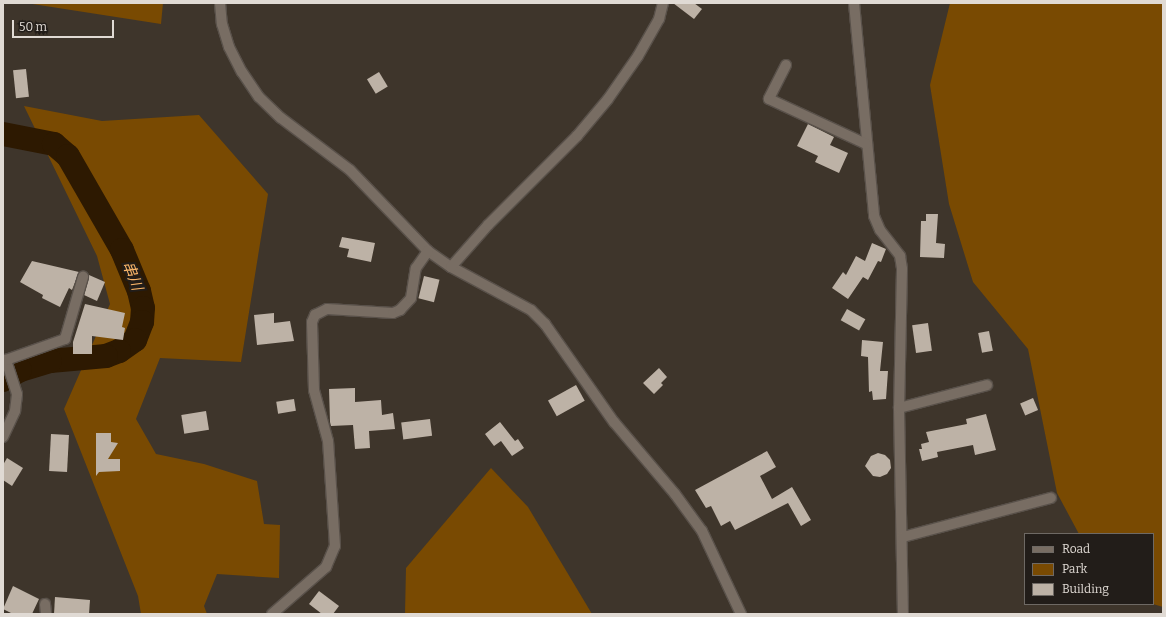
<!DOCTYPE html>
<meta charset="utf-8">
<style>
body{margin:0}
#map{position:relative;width:1166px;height:617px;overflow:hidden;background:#3e352b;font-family:Bitter,"Noto Sans JP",serif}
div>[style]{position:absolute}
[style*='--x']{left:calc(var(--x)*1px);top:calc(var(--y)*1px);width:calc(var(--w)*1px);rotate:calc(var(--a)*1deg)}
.green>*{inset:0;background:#794a02}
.river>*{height:24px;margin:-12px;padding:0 12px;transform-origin:12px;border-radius:12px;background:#2d1901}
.building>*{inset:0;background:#bdb2a6;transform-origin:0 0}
.roads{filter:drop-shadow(1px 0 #59514a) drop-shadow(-1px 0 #59514a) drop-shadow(0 1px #59514a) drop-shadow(0 -1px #59514a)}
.street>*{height:10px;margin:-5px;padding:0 5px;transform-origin:5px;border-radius:5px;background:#786d63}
span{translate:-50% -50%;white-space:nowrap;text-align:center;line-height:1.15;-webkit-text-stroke:4px #221d19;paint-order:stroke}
.water-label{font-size:15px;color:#f9b568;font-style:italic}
.frame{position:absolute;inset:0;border:4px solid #e0dad4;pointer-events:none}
.legend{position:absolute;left:1024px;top:533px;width:130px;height:72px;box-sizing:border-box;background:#221d19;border:1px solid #6e6964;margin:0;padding:5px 7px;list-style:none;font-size:12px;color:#e0dad4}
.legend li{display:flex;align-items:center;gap:8px;height:20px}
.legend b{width:20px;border:1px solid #6e6964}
.scale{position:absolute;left:12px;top:20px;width:102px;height:18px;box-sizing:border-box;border:2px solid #e0dad4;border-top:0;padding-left:5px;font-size:12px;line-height:14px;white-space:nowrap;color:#e0dad4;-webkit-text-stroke:3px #221d19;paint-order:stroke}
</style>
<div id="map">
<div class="green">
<div style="clip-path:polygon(26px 3px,163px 3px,161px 24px)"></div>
<div style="clip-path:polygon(950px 3px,1163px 3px,1163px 607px,1153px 604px,1153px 534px,1079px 534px,1057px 493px,1028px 349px,973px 282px,949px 204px,930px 85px)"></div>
<div style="clip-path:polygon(24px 106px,102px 121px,199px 115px,268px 194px,241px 362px,160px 358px,136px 419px,156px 454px,204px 464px,257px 481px,264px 524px,280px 525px,279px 578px,217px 574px,204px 606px,207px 614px,141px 614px,138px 596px,64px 409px,110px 304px,97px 256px)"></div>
<div style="clip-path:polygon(491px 468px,528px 507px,592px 614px,405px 614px,406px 568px)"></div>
</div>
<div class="river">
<div style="--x:3;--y:134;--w:52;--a:11.1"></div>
<div style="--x:54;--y:144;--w:18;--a:41"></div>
<div style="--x:68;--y:156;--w:108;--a:60.1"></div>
<div style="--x:122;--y:250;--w:44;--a:67.5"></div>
<div style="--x:139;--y:291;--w:17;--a:77"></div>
<div style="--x:143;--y:308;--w:14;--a:94"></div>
<div style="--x:142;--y:322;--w:19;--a:111"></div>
<div style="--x:135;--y:340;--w:19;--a:145"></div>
<div style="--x:119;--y:351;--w:14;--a:159"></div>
<div style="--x:106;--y:356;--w:56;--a:174.9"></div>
<div style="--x:50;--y:361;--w:31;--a:163"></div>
<div style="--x:20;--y:370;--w:20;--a:150"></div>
</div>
<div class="building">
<div style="clip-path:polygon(673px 3px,694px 3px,702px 9px,694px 19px)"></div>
<div style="left:26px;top:69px;width:28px;height:13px;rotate:84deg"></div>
<div style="left:379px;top:72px;width:17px;height:14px;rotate:59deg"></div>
<div style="clip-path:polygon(808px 124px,834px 137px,830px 145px,848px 153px,839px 173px,815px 162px,818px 156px,797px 146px)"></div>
<div style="clip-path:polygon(926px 214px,938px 214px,936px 243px,945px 244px,944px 258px,920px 257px,921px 221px,926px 221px)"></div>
<div style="clip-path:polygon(342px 237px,375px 243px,371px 262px,347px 257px,349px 249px,339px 247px)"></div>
<div style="clip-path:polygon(872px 243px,886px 249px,881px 262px,878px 261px,868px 280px,863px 277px,848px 299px,832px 288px,843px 272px,846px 275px,856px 256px,865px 261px)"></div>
<div style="clip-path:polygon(32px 261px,79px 272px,72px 290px,69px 288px,60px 307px,42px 298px,43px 295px,20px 282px)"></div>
<div style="clip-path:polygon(89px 275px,105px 282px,97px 301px,84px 295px)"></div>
<div style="left:424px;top:276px;width:16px;height:23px;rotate:14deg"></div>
<div style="clip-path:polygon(85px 304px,125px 313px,122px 327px,125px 328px,123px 340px,92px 336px,92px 354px,73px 354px,73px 342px)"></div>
<div style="left:847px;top:309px;width:21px;height:13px;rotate:29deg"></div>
<div style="clip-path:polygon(274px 313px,274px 323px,290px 321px,294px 341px,257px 345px,254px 315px)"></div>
<div style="left:928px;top:323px;width:28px;height:16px;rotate:82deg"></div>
<div style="left:989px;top:331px;width:20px;height:11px;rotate:79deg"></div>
<div style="clip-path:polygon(862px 340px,883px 342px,880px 371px,888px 371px,886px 399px,873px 400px,872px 391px,869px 392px,868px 357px,861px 356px)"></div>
<div style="clip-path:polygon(659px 368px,667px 377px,661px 383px,663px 385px,654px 394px,643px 383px)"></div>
<div style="left:576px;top:385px;width:18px;height:32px;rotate:61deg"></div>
<div style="clip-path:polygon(355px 388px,355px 402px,381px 400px,382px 415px,393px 413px,395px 429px,369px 431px,370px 448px,355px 449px,353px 425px,331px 426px,330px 422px,329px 389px)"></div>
<div style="left:1033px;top:398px;width:13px;height:14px;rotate:67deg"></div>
<div style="left:294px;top:399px;width:12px;height:18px;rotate:81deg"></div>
<div style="left:206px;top:411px;width:19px;height:25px;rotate:81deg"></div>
<div style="clip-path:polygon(986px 414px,996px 450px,975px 455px,973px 445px,937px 452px,938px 457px,922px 461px,919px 449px,922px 449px,921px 444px,929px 442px,926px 432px,967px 424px,966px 419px)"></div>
<div style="left:430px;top:419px;width:17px;height:29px;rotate:83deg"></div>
<div style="clip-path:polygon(500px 422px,515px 441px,518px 439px,524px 448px,512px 456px,501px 441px,494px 446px,485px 434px)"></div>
<div style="clip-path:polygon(96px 433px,111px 433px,111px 442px,118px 443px,108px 459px,120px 459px,120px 471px,99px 472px,96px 476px)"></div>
<div style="left:51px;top:434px;width:18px;height:37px;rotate:3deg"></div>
<div style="clip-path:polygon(767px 451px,776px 467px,760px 476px,772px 499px,792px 487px,811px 520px,801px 526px,788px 503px,735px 530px,730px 521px,721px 526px,711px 506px,706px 508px,695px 490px)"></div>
<div style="clip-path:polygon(878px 453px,885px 455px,890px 460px,891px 468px,887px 474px,880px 477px,873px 476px,865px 466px,871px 456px)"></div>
<div style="clip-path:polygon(7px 458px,23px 468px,12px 486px,3px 480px,3px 465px)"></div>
<div style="clip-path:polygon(13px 586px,39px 599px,32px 614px,13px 614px,3px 609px)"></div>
<div style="clip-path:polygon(319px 591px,339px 606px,333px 614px,322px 614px,309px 604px)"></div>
<div style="clip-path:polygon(55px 597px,90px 600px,89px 614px,54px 614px)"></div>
</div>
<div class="roads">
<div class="street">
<div style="--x:220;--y:3;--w:21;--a:85"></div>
<div style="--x:222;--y:24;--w:24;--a:73"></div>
<div style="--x:229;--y:47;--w:28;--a:63"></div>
<div style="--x:242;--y:72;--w:30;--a:56"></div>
<div style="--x:259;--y:97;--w:30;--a:44"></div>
<div style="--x:281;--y:118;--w:86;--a:37"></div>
<div style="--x:350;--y:170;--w:112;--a:46.1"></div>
<div style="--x:428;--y:251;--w:28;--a:35"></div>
<div style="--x:451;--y:267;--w:91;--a:28.3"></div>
<div style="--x:531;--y:310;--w:20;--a:45"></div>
<div style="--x:545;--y:324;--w:120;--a:54.9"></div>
<div style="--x:614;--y:422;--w:94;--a:49.7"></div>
<div style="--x:675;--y:494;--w:46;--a:53.9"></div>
<div style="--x:702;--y:531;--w:92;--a:64.8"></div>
<div style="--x:854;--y:3;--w:214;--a:84.6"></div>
<div style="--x:874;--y:216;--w:15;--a:67"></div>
<div style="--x:880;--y:230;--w:33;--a:52"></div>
<div style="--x:900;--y:256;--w:13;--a:81"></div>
<div style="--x:902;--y:269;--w:139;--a:91.2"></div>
<div style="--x:899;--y:408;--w:206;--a:88.9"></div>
<div style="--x:786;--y:65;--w:38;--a:117"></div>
<div style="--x:769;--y:99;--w:107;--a:24.9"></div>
<div style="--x:451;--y:267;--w:56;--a:-48.6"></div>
<div style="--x:488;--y:225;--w:126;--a:-45"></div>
<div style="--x:577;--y:136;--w:48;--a:-50"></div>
<div style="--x:608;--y:99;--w:52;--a:-55.1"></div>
<div style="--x:638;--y:56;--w:43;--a:-60.4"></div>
<div style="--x:659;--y:19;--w:16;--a:-76"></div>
<div style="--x:899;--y:408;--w:91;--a:-14.6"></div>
<div style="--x:3;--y:437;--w:29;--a:-65"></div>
<div style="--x:15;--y:411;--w:17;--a:-83"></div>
<div style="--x:17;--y:394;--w:36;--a:-108"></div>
<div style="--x:6;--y:360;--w:63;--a:-19.6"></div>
<div style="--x:65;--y:339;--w:65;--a:-73.8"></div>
<div style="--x:903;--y:537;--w:153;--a:-14.8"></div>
<div style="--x:45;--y:604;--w:10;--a:84"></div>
<div style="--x:272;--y:614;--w:72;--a:-41"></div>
<div style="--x:326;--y:567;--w:23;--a:-67"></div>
<div style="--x:335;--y:546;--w:105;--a:-93.8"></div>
<div style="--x:328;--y:441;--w:53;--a:-105.4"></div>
<div style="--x:314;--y:390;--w:68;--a:-91.7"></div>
<div style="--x:312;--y:322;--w:8;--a:-67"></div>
<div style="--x:315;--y:315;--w:13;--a:-27"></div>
<div style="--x:327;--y:309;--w:66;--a:3.5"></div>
<div style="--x:393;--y:313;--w:8;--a:-23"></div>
<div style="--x:400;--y:310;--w:16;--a:-47"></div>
<div style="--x:411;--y:298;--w:30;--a:-81"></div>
<div style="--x:416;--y:268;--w:21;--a:-55"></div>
</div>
</div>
<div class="water-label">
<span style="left:132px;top:276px;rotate:69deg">串川</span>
</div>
<div class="frame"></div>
<ul class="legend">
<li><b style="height:5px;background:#786d63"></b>Road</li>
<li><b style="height:11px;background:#794a02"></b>Park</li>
<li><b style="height:11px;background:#bdb2a6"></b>Building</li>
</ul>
<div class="scale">50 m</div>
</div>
